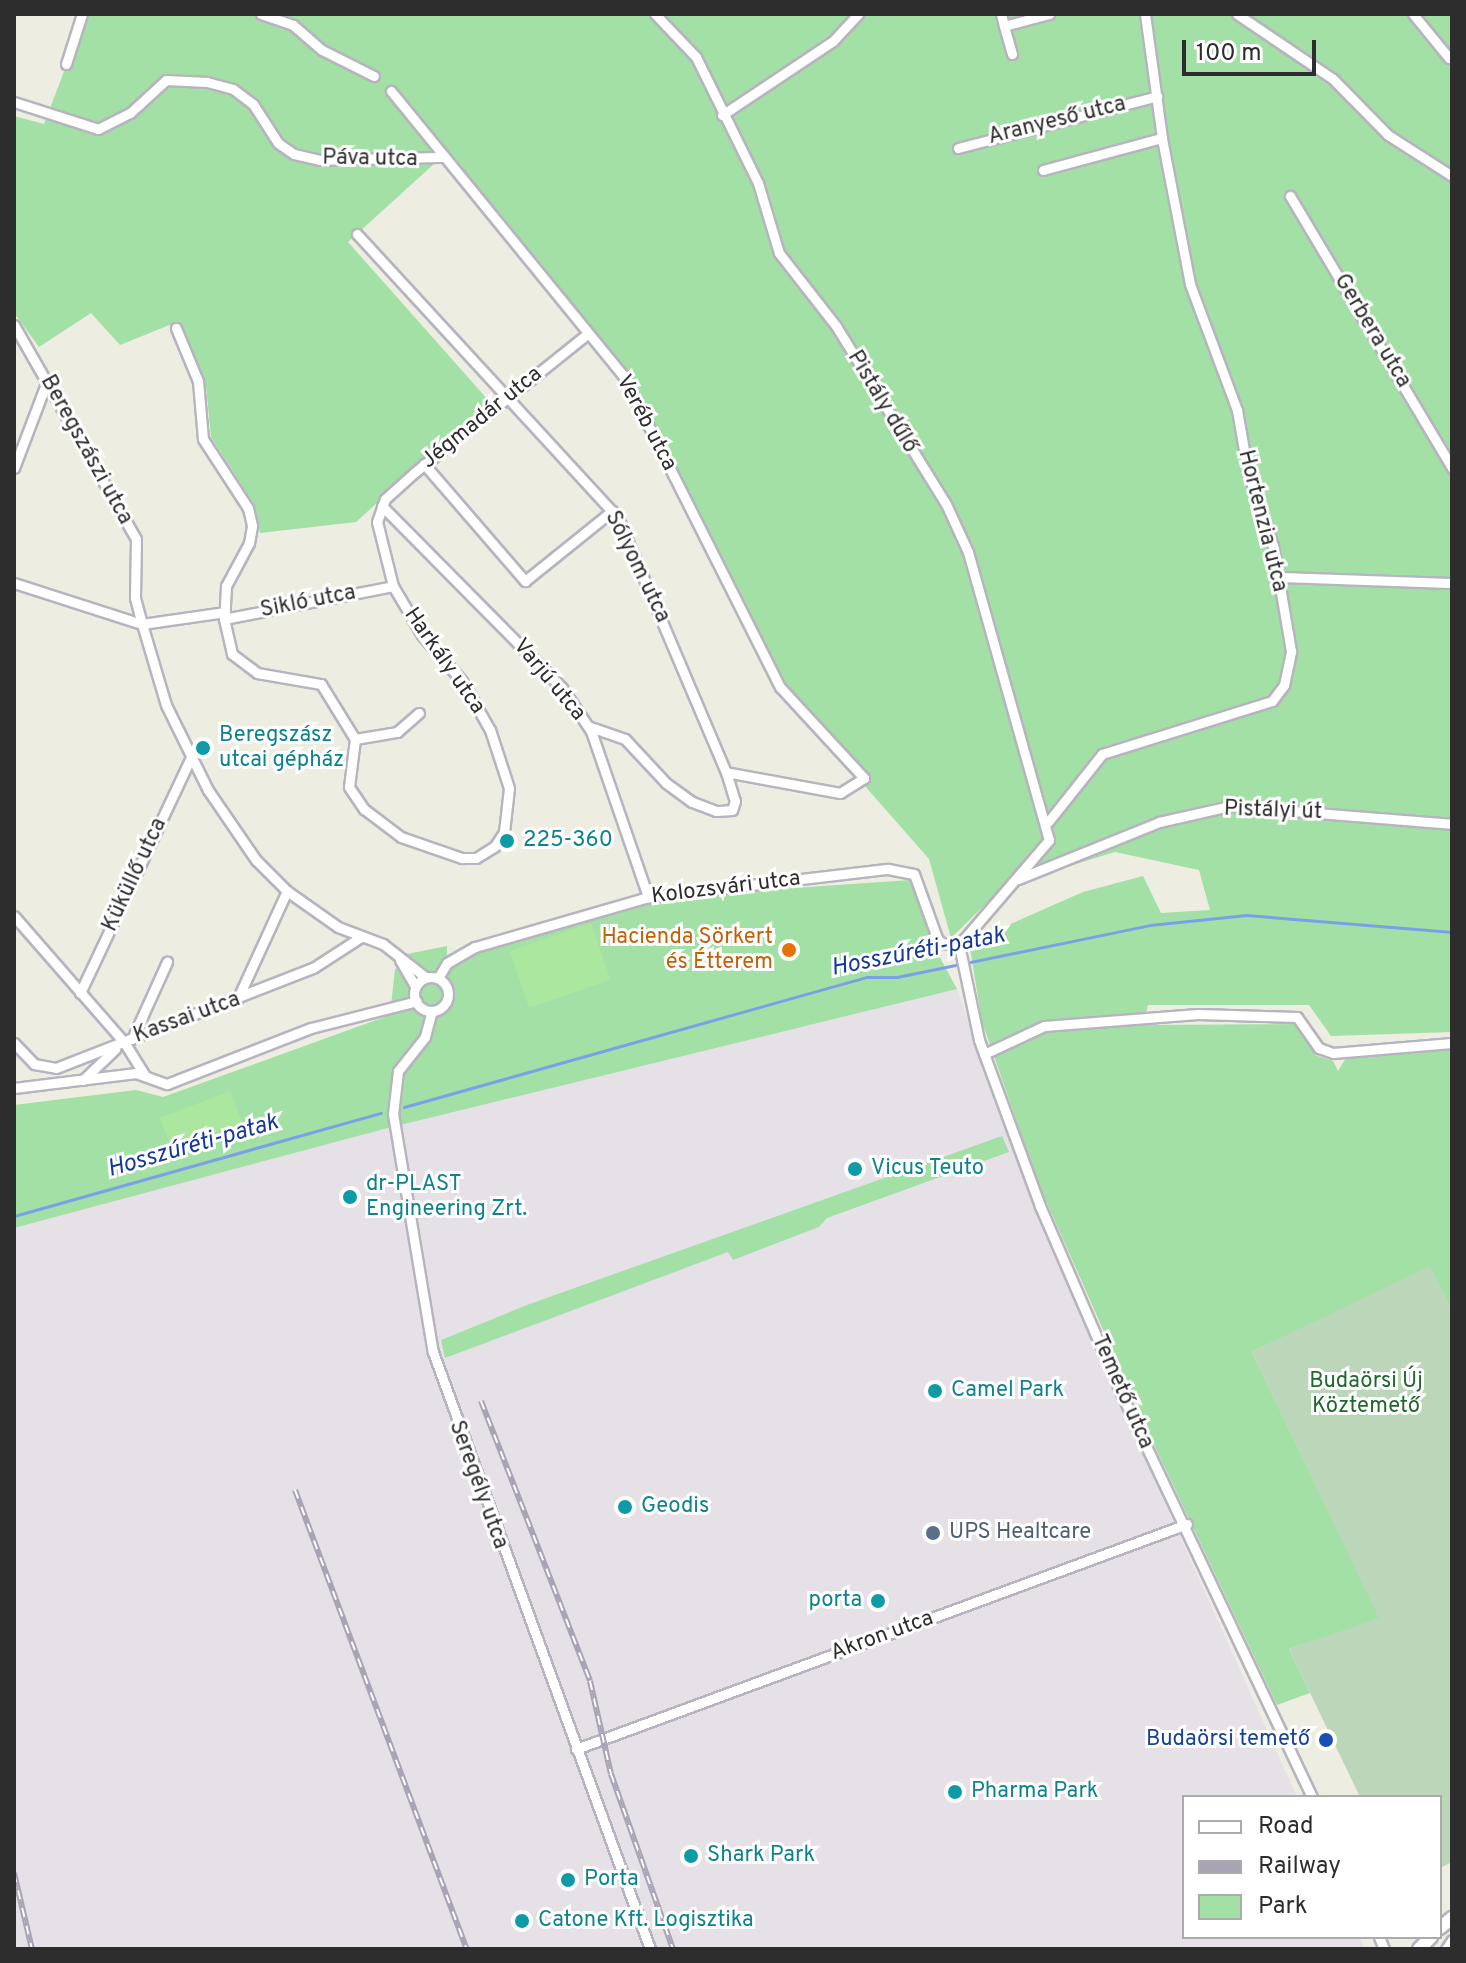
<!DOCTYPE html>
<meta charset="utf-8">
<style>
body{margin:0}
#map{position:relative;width:1466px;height:1963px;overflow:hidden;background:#eeede1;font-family:Overpass,sans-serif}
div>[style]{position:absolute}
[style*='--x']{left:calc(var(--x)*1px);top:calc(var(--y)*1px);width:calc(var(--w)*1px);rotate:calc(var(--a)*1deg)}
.industrial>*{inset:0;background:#e5e1e7}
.green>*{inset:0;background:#a2e0a5}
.cemetery>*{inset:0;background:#bcd6b9}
.pitch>*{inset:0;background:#abe79e;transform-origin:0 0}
.stream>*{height:3px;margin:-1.5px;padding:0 1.5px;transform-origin:1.5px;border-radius:1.5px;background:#7ca0e8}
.roads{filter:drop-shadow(2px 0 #b7b4bf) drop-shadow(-2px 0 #b7b4bf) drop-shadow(0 2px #b7b4bf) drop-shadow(0 -2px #b7b4bf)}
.minor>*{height:9px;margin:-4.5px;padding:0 4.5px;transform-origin:4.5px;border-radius:4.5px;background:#fff}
.minor>.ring{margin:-4.5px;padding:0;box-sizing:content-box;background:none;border:9px solid #fff;border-radius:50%}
.tertiary>*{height:12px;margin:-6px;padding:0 6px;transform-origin:6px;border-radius:6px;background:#fff}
.rail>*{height:6px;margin-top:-3px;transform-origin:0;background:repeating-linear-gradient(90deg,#fff 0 9px,#a8a4b6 0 18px);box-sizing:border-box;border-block:2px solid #a8a4b6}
.dots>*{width:22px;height:22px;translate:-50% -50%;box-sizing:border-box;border:4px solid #fff;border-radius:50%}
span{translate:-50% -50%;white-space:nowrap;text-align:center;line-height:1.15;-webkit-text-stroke:6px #fff;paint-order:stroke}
.street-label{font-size:22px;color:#2d2d2d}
.culture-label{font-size:22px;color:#0d838f}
.left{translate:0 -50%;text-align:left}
.right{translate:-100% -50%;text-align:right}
.food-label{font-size:22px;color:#c56008}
.park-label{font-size:22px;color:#20682e}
.service-label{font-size:22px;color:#4e5e75}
.transit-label{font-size:22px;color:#164399}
.water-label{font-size:24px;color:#163898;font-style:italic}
.frame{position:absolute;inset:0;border:16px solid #2d2d2d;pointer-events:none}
.legend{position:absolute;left:1182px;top:1795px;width:260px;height:144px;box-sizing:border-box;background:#fff;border:2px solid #ababab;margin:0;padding:10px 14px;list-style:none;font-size:24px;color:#2d2d2d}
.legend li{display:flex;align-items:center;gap:16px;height:40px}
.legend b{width:40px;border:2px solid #ababab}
.scale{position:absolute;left:1182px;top:40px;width:134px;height:36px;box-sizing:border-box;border:4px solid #2d2d2d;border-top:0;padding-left:10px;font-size:24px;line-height:28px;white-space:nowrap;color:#2d2d2d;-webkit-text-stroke:6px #fff;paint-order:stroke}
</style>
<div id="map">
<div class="industrial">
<div style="clip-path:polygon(957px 989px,1045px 1236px,1297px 1797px,1184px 1797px,1184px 1937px,1359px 1937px,1365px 1949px,14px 1949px,14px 1228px,388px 1128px)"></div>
</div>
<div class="green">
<div style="clip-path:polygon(86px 14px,1452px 14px,1452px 1032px,1331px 1036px,1309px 1005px,1148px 1005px,1143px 1025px,1296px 1024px,1315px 1055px,1333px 1061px,1338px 1071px,1347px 1056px,1452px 1050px,1452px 1311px,1430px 1267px,1252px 1352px,1380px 1619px,1289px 1649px,1310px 1693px,1277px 1705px,1156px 1449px,1039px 1185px,982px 1022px,970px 948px,972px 941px,1083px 892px,1143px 876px,1161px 913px,1210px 910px,1199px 870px,1115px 852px,1004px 886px,951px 938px,929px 859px,778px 687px,638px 400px,445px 154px,348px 242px,489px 401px,356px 522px,260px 533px,254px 504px,211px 437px,206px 386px,177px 322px,120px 345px,91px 313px,39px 347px,14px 313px,14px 116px,44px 124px)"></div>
<div style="clip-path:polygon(910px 880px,937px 952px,957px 989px,388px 1128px,14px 1228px,14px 1105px,136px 1090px,163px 1097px,390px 1015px,395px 969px,414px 963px,407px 954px,447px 946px,447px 955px,653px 898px)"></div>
<div style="clip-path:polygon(1002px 1136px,1009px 1152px,827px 1218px,819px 1227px,733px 1260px,728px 1252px,445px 1358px,441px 1340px,527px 1305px)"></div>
</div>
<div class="cemetery">
<div style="clip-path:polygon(1430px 1266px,1452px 1311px,1452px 1862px,1440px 1868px,1440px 1797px,1360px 1797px,1289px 1649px,1379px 1618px,1252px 1352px)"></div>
</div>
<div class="pitch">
<div style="left:591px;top:923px;width:60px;height:86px;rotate:71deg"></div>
<div style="left:230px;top:1091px;width:33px;height:75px;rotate:69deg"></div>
</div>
<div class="stream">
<div style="--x:404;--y:1107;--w:481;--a:-15.7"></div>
<div style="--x:867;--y:977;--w:30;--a:0"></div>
<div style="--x:897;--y:977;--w:258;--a:-11.6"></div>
<div style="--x:1150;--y:925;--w:97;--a:-5.9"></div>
<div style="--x:1246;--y:915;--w:207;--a:4.7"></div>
<div style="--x:14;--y:1216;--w:381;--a:-15.7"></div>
</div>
<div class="roads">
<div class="minor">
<div style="--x:261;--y:14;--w:34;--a:19"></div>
<div style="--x:293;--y:25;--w:38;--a:41"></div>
<div style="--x:322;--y:50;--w:58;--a:26.6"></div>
<div style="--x:655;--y:14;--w:59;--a:46.4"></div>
<div style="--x:696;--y:57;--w:140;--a:63.8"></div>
<div style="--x:758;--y:183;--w:73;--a:73.3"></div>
<div style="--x:779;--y:253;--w:93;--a:52"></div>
<div style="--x:836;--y:326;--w:209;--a:58.3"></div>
<div style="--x:946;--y:504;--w:53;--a:65.4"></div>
<div style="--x:968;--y:552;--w:299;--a:74.3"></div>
<div style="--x:1049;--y:840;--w:138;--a:130.6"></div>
<div style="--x:1001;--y:14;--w:12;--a:76"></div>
<div style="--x:1237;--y:14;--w:116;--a:34.1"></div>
<div style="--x:1333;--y:79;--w:78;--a:45.5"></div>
<div style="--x:1388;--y:135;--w:76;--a:32.6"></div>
<div style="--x:1413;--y:14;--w:57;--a:50.7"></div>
<div style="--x:1012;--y:54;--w:29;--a:-106"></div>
<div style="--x:1004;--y:26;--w:47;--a:-14.9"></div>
<div style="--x:66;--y:64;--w:52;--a:-72.3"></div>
<div style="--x:391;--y:91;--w:367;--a:50.8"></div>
<div style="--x:623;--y:375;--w:349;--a:63.3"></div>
<div style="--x:780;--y:687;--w:124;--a:47.3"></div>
<div style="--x:864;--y:778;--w:28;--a:148"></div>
<div style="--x:840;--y:793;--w:116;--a:-169.6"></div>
<div style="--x:14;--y:102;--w:88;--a:17.8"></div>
<div style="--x:98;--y:129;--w:36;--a:-27"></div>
<div style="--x:130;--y:113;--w:49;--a:-42.5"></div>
<div style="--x:166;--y:80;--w:41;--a:2.8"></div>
<div style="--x:207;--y:82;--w:27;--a:15"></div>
<div style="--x:233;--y:89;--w:25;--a:37"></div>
<div style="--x:253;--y:104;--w:46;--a:57.3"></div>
<div style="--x:278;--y:143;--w:19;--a:35"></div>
<div style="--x:294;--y:154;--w:26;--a:13"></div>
<div style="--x:319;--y:160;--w:125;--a:-1.4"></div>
<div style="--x:722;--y:115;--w:133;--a:-33.7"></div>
<div style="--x:833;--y:41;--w:37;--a:-47"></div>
<div style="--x:958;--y:148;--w:206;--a:-14.6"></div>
<div style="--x:1043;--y:170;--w:123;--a:-15.1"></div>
<div style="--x:1290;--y:196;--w:317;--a:59.2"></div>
<div style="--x:357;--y:234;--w:386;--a:47.4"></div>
<div style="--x:618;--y:518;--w:276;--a:67"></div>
<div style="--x:726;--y:772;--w:30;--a:73"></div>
<div style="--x:735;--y:801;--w:9;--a:108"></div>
<div style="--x:732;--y:810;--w:16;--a:176"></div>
<div style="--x:716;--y:811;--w:26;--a:-159"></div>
<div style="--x:692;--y:802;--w:32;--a:-144"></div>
<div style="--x:666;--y:783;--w:60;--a:-133"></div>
<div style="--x:625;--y:739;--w:39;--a:-161"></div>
<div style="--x:14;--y:325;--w:246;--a:60.3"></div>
<div style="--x:136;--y:539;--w:59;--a:91"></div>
<div style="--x:135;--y:598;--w:27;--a:75"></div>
<div style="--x:142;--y:624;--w:84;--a:73.5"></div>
<div style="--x:166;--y:705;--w:95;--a:63.7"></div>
<div style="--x:208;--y:790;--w:85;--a:55.6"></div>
<div style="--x:256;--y:860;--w:44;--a:45"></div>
<div style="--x:287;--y:891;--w:62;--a:35.2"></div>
<div style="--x:338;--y:927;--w:48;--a:20.7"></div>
<div style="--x:383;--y:944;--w:52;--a:38"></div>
<div style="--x:176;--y:328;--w:57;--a:67.5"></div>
<div style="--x:198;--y:381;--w:58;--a:85.1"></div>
<div style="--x:203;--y:439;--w:82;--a:56.9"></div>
<div style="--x:248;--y:508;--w:18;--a:77"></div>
<div style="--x:252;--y:526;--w:17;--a:100"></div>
<div style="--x:249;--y:543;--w:49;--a:118.1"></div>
<div style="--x:226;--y:586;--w:33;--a:93"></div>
<div style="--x:224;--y:619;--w:36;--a:77"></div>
<div style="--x:232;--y:654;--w:31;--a:37"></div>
<div style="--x:257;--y:673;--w:65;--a:9.8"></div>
<div style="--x:321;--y:684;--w:65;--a:58.3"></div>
<div style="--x:355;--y:739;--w:48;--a:97.1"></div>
<div style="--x:349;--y:787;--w:27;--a:56"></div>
<div style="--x:364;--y:809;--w:46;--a:37.1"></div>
<div style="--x:401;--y:837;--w:65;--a:19"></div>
<div style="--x:462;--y:858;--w:14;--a:0"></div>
<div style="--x:476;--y:858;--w:22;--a:-32"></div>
<div style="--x:495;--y:846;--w:17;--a:-57"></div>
<div style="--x:504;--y:832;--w:44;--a:-83.5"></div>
<div style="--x:509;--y:788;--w:61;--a:-108.1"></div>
<div style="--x:490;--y:730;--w:56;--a:-119.7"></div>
<div style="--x:462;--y:681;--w:61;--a:-131"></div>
<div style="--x:422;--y:635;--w:57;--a:-120.6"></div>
<div style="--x:393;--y:586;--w:66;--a:-104"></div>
<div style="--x:377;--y:522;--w:24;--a:-71"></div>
<div style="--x:385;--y:499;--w:40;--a:-42"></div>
<div style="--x:415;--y:472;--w:221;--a:-38.7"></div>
<div style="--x:424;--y:464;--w:155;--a:49.2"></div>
<div style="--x:525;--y:581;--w:112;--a:-38.8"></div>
<div style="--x:14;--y:468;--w:93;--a:-69.2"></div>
<div style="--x:382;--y:506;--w:256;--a:45.3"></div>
<div style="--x:562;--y:688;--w:52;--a:56"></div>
<div style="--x:591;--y:731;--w:176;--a:71"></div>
<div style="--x:1279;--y:577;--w:173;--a:2"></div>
<div style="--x:14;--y:583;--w:134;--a:17.8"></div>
<div style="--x:142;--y:624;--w:84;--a:-8.2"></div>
<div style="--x:224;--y:619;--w:172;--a:-11"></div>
<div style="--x:355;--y:739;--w:43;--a:-9.5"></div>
<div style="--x:397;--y:732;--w:29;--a:-41"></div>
<div style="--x:1048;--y:822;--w:87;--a:-51.5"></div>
<div style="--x:1102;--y:754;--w:178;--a:-17.3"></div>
<div style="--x:1272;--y:701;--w:20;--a:-53"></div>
<div style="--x:1284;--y:685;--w:35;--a:-78"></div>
<div style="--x:1291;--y:651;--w:107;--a:-99.7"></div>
<div style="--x:1273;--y:546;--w:77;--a:-108.9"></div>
<div style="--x:1248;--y:473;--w:64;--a:-99.9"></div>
<div style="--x:1237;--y:410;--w:134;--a:-110.5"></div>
<div style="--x:1190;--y:284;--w:149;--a:-100.9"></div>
<div style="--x:1162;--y:138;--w:125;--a:-97.8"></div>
<div style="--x:1018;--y:879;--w:152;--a:-22"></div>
<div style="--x:1159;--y:822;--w:73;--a:-12.7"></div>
<div style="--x:1230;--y:806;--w:223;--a:4.6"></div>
<div style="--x:14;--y:916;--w:167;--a:48.9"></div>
<div style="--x:124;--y:1042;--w:39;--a:58"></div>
<div style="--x:959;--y:945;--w:97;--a:78.1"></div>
<div style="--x:979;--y:1040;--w:177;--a:69.8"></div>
<div style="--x:1040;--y:1206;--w:202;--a:66.6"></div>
<div style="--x:1120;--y:1391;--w:449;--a:64.7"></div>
<div style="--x:400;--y:960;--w:30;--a:60"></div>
<div class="ring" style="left:414px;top:977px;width:25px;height:25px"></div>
<div style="--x:438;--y:978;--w:17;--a:-59"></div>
<div style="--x:447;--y:963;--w:32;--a:-30"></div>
<div style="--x:475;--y:947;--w:180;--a:-16.1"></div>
<div style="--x:648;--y:897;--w:242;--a:-6.7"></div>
<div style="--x:888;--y:869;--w:26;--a:11"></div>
<div style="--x:914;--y:874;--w:68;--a:70.2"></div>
<div style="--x:937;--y:938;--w:6;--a:51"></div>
<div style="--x:941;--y:943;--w:18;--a:6"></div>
<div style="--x:80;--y:993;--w:261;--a:-64.8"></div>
<div style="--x:237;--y:1000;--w:120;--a:-65.4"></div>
<div style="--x:431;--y:1014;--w:24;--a:105"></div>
<div style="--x:425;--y:1037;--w:43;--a:128.5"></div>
<div style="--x:398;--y:1071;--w:43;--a:96.6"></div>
<div style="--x:393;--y:1114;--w:241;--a:80.5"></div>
<div style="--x:433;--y:1352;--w:635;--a:70.02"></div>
<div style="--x:132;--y:1039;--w:85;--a:-65.6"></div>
<div style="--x:14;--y:1043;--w:29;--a:46"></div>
<div style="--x:34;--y:1064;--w:22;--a:10"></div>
<div style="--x:56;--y:1068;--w:276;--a:-21.3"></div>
<div style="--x:313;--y:968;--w:57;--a:-32.9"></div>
<div style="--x:984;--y:1054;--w:66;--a:-25"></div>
<div style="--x:1044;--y:1026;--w:154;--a:-4.5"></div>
<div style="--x:1198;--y:1014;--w:99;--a:1.7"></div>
<div style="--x:1297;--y:1017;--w:38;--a:55"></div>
<div style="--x:1319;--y:1048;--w:15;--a:20"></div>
<div style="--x:1333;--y:1053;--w:119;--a:-4.8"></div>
<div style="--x:83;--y:1080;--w:45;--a:-44.1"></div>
<div style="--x:14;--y:1088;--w:123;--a:-7"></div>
<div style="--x:136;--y:1073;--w:33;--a:20"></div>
<div style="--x:167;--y:1084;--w:155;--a:-21.3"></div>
<div style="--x:311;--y:1028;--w:109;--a:-14.3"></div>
<div style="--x:576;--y:1749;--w:651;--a:-20.22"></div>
<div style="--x:1379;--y:1937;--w:13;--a:67"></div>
<div style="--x:1446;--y:1949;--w:11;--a:-56"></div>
</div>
<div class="tertiary">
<div style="--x:1440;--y:1928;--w:16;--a:-40"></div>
<div style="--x:1419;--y:1949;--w:17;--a:-45"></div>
</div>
</div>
<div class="rail">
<div style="--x:481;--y:1401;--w:300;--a:68.7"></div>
<div style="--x:590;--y:1681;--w:95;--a:77.3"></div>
<div style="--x:611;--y:1774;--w:186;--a:70.5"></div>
<div style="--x:295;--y:1490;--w:490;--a:69.5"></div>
<div style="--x:14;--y:1873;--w:78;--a:76.7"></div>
</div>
<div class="dots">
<div style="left:203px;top:748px;background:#0f9aa8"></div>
<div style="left:507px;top:841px;background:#0f9aa8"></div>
<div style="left:789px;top:950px;background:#e8710a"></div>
<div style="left:855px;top:1169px;background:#0f9aa8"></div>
<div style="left:350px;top:1197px;background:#0f9aa8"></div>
<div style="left:935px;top:1391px;background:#0f9aa8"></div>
<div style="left:625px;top:1507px;background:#0f9aa8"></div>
<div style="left:933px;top:1533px;background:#5c6f8a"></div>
<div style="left:878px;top:1601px;background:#0f9aa8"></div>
<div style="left:1326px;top:1740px;background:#1a4fb4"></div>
<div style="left:955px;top:1792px;background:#0f9aa8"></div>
<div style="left:691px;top:1856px;background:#0f9aa8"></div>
<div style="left:568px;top:1880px;background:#0f9aa8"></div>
<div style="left:522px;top:1921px;background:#0f9aa8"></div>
</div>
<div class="street-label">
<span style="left:1057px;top:121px;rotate:-14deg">Aranyeső utca</span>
<span style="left:370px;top:159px;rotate:1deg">Páva utca</span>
<span style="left:1372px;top:331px;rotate:59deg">Gerbera utca</span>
<span style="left:882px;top:402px;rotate:59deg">Pistály dűlő</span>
<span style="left:482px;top:418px;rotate:-39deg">Jégmadár utca</span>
<span style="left:646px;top:423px;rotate:62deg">Veréb utca</span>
<span style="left:86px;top:450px;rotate:61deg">Beregszászi utca</span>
<span style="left:1262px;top:521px;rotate:76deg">Hortenzia utca</span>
<span style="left:637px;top:567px;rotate:64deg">Sólyom utca</span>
<span style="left:308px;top:602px;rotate:-11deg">Sikló utca</span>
<span style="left:444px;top:661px;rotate:55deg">Harkály utca</span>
<span style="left:549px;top:680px;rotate:50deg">Varjú utca</span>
<span style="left:1273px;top:811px;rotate:2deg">Pistályi út</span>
<span style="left:135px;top:875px;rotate:-65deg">Küküllő utca</span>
<span style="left:726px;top:888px;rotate:-7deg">Kolozsvári utca</span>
<span style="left:187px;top:1018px;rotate:-20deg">Kassai utca</span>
<span style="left:1122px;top:1392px;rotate:66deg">Temető utca</span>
<span style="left:478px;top:1485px;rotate:70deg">Seregély utca</span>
<span style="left:882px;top:1636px;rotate:-20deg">Akron utca</span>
</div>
<div class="culture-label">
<span class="left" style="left:219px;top:748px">Beregszász<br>utcai gépház</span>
<span class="left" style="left:523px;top:841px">225-360</span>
<span class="left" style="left:871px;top:1169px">Vicus Teuto</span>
<span class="left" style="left:366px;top:1197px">dr-PLAST<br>Engineering Zrt.</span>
<span class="left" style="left:951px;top:1391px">Camel Park</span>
<span class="left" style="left:641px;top:1507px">Geodis</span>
<span class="right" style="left:862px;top:1601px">porta</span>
<span class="left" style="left:971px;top:1792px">Pharma Park</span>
<span class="left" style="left:707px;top:1856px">Shark Park</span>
<span class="left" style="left:584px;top:1880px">Porta</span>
<span class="left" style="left:538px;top:1921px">Catone Kft. Logisztika</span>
</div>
<div class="food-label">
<span class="right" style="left:773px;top:950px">Hacienda Sörkert<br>és Étterem</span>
</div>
<div class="park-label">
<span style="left:1366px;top:1394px">Budaörsi Új<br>Köztemető</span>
</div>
<div class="service-label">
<span class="left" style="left:949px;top:1533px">UPS Healtcare</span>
</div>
<div class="transit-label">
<span class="right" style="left:1310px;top:1740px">Budaörsi temető</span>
</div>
<div class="water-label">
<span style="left:918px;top:953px;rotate:-11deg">Hosszúréti-patak</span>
<span style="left:193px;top:1147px;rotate:-16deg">Hosszúréti-patak</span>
</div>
<div class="frame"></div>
<ul class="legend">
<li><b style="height:10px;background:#fff"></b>Road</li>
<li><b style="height:10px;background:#a8a4b6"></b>Railway</li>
<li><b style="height:22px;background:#a2e0a5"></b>Park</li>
</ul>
<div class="scale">100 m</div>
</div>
